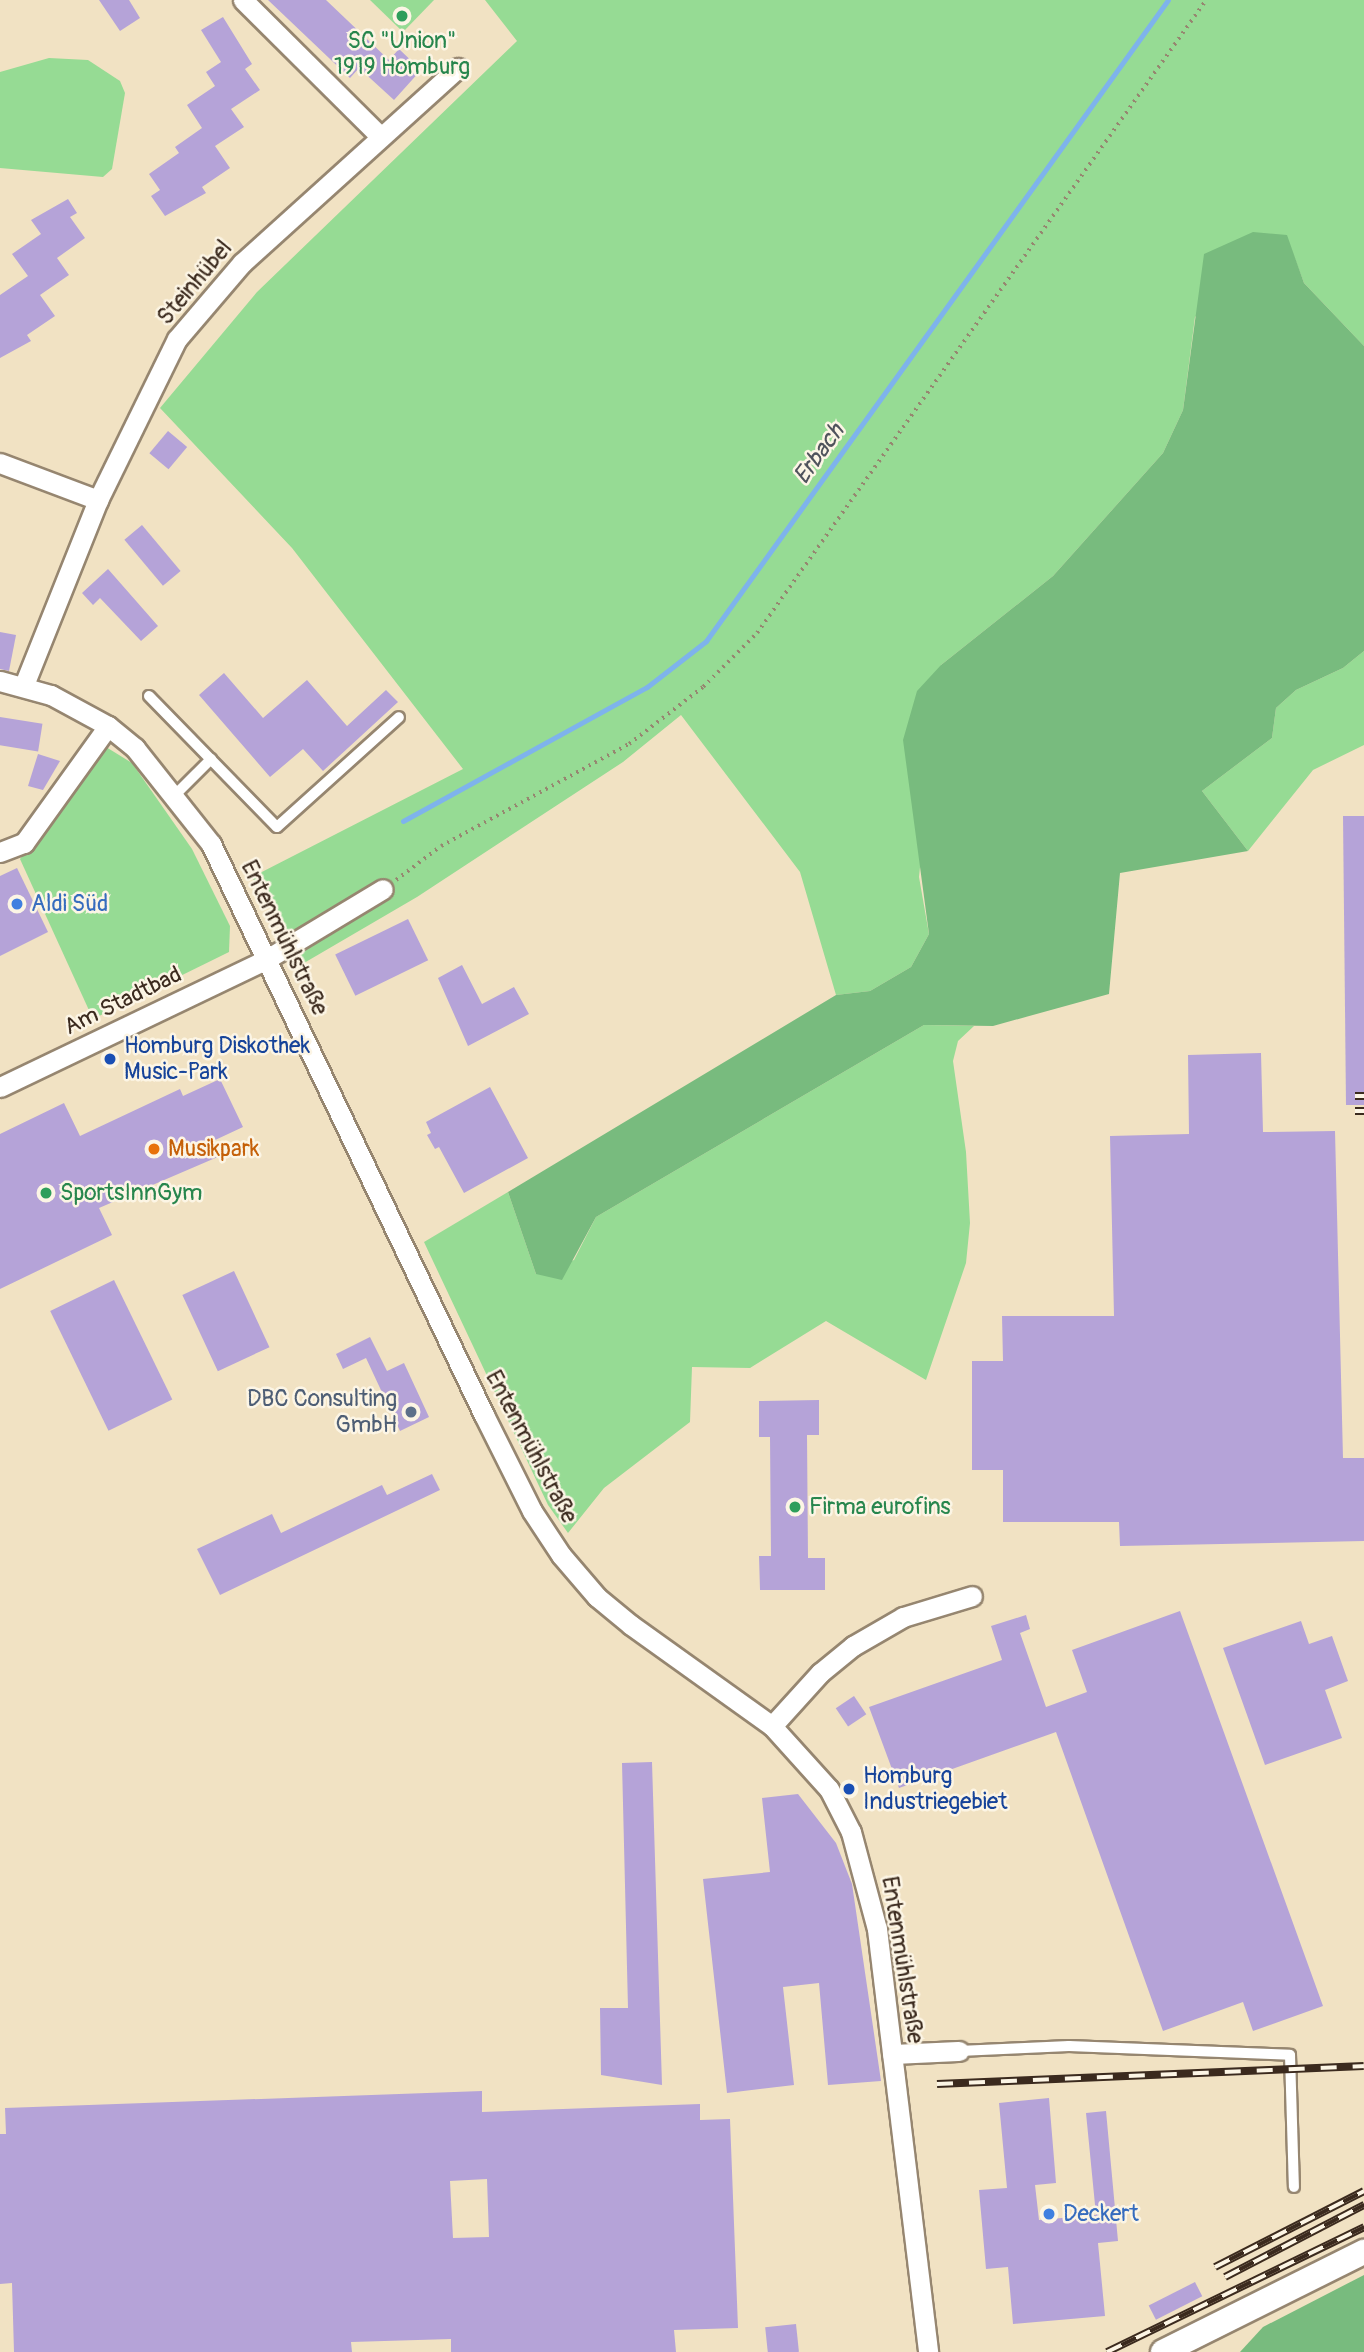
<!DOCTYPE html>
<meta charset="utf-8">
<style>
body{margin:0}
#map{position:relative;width:1364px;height:2352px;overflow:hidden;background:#f1e2c3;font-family:Pangolin,sans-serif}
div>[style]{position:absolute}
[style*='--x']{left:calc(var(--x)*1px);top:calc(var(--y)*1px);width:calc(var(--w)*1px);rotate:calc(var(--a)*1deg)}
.green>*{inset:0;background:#96db94}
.forest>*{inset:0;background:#78bb7e}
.stream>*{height:5px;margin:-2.5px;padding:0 2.5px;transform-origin:2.5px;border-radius:2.5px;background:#7eb3ec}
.building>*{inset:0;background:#b5a3d8;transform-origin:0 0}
.path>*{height:3.5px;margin-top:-1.75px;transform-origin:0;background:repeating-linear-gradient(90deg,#968670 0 2px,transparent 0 7px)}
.roads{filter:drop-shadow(2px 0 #968670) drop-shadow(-2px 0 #968670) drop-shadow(0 2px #968670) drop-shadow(0 -2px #968670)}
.service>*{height:10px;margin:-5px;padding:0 5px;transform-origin:5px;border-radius:5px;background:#fff}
.minor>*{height:19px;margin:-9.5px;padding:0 9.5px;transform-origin:9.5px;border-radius:9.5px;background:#fff}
.tertiary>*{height:24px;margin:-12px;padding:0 12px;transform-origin:12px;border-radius:12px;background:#fff}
.rail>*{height:8px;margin-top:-4px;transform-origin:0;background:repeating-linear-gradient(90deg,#fcf5e5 0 16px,#3b2a1e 0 32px);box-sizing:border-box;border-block:2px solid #3b2a1e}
.dots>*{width:19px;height:19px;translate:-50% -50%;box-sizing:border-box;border:4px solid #fcf5e5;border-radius:50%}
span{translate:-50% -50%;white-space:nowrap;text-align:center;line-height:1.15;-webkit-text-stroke:5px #fcf5e5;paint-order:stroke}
.leisure-label{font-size:23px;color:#27864d}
.left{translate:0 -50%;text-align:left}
.street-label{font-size:23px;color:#3b2a1e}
.shop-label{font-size:23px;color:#366cbe}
.transit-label{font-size:23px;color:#164399}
.food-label{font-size:23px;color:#c56008}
.service-label{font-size:23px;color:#4e5e75}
.right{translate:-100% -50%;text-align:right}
.water-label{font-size:24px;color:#4f535c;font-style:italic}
</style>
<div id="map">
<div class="green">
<div style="clip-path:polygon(370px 0,434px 0,403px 32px)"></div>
<div style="clip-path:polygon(485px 0,1364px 0,1364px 346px,1304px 283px,1286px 235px,1195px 317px,1183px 410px,1163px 453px,1053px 576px,941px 665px,919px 877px,929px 934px,911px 967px,870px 991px,836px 995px,800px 872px,681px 715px,623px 762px,417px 897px,304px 963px,252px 877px,463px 769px,292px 548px,160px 408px,257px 292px,517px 41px)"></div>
<div style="clip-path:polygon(49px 58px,88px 60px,120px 81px,125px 93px,112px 169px,103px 177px,0 168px,0 72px)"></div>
<div style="clip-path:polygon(1364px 651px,1364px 745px,1313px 770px,1248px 851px,1202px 791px,1272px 738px,1276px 708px,1296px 690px,1343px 668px)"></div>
<div style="clip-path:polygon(106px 747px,132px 763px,192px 849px,230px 926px,229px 952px,93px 1019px,20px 859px)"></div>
<div style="clip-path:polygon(924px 1025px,974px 1026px,958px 1041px,953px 1061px,966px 1152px,970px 1223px,966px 1263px,926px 1380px,826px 1321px,750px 1368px,692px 1367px,690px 1422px,604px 1488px,568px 1533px,548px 1505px,424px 1242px,508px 1192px,536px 1274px,574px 1260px,596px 1217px)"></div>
</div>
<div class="forest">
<div style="clip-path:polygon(1253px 232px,1287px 235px,1304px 283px,1364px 346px,1364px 651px,1343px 668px,1296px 690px,1276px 708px,1272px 738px,1202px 791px,1248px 851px,1120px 873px,1109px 994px,993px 1026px,924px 1025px,596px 1217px,562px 1280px,536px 1274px,508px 1192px,836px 995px,870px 991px,911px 967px,929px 934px,903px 740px,917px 691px,941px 665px,1053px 576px,1163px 453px,1183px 410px,1204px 254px)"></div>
<div style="clip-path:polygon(1364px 2275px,1364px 2352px,1240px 2352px,1263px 2327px)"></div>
</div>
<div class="stream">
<div style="--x:403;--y:821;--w:278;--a:-28.8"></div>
<div style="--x:647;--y:687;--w:75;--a:-37.9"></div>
<div style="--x:706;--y:641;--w:790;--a:-54.22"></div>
</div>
<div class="building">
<div style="clip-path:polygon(99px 0,129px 0,140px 18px,120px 31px)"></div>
<div style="clip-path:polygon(268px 0,326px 0,389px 60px,399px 49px,421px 70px,394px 100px,359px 68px,350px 78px)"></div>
<div style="clip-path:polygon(223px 17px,252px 64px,245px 69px,260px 90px,231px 109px,244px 127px,215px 146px,230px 168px,202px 187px,206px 193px,165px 216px,151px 196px,160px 190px,149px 174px,179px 153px,175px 147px,202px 128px,187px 105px,215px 86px,206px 72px,221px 62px,201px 30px)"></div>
<div style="clip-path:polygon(68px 199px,77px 213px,70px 217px,85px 238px,57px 258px,69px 275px,40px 295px,55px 316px,27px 335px,31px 341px,0 358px,0 295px,28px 276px,12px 254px,41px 234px,31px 220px)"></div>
<div style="left:168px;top:431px;width:25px;height:29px;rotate:40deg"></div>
<div style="left:142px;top:525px;width:60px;height:23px;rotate:50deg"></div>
<div style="clip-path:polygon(108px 569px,158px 626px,141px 641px,100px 598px,93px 605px,82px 593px)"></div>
<div style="clip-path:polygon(0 632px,16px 635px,9px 671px,0 669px)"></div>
<div style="clip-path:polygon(224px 673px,263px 718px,307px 680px,347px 726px,386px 690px,398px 702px,323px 771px,303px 749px,270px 777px,199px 695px)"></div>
<div style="left:0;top:717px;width:43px;height:28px;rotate:9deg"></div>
<div style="clip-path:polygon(38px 754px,60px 761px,43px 790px,28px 786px)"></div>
<div style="clip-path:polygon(1343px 816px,1364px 816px,1364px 1105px,1346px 1105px)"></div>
<div style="clip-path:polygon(17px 868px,48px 932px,0 956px,0 876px)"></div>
<div style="left:408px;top:919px;width:46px;height:81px;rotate:64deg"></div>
<div style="clip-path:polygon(462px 965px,482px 1004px,514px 987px,529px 1014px,468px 1046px,438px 978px)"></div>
<div style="clip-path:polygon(1261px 1053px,1263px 1132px,1335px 1131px,1343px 1458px,1364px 1458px,1364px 1541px,1120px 1546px,1119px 1522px,1003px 1522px,1003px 1470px,972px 1470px,972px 1361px,1003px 1361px,1002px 1316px,1114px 1316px,1110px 1136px,1189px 1134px,1188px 1055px)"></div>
<div style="clip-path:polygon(220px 1079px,243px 1127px,213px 1141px,220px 1156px,99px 1208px,112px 1235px,0 1289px,0 1134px,64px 1103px,80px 1136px,180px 1089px,183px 1096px)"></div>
<div style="clip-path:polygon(490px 1087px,528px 1158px,464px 1193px,439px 1147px,435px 1149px,427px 1135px,431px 1133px,426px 1122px)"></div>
<div style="left:234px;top:1271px;width:84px;height:57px;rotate:65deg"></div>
<div style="left:114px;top:1280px;width:133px;height:71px;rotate:64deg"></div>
<div style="clip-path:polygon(370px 1337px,387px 1371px,404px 1363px,429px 1417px,400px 1431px,366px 1358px,343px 1369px,336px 1354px)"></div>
<div style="clip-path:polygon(819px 1400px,819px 1435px,807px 1435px,808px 1558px,825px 1558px,825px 1590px,760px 1590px,759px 1556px,771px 1556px,770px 1437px,759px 1437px,759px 1401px)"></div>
<div style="clip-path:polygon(432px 1474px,440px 1490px,220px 1595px,197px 1549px,272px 1514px,281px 1533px,382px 1485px,387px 1495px)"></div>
<div style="clip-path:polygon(1180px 1611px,1323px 2006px,1253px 2031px,1243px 2002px,1163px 2031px,1056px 1732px,899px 1788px,869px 1707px,1002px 1660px,991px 1626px,1026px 1615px,1030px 1629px,1020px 1633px,1046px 1707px,1087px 1692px,1072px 1650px)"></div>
<div style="clip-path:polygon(1301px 1621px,1309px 1644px,1332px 1636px,1348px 1681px,1325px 1690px,1342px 1738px,1265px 1765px,1223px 1648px)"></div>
<div style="left:854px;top:1696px;width:22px;height:22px;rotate:56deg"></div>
<div style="clip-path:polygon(652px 1762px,662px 2085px,601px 2075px,600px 2008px,628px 2008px,622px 1763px)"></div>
<div style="clip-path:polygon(798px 1794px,836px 1843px,852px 1884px,881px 2081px,828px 2085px,819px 1983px,783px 1987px,794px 2085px,727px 2093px,703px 1879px,770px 1872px,762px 1798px)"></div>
<div style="clip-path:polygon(evenodd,482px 2091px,482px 2112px,700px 2104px,700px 2120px,730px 2119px,738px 2328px,674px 2330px,676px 2352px,451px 2352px,451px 2339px,351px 2342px,352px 2352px,14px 2352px,12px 2283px,0 2284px,0 2134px,6px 2134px,5px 2108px,482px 2091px,487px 2179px,489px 2237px,453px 2238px,450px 2181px,487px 2179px)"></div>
<div style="clip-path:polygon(1049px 2098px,1056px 2183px,1035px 2185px,1039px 2220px,1096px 2215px,1086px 2113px,1106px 2111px,1118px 2241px,1098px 2243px,1105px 2316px,1013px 2324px,1008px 2267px,986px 2269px,979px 2190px,1007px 2188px,999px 2103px)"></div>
<div style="left:1195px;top:2282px;width:16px;height:52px;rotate:63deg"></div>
<div style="left:796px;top:2324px;width:28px;height:31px;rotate:84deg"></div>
</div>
<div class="path">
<div style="--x:396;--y:880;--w:56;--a:-37.1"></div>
<div style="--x:441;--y:846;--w:214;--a:-28.5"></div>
<div style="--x:629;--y:744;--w:93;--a:-37.6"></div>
<div style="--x:703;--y:687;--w:76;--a:-45"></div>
<div style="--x:757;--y:633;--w:776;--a:-54.65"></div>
</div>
<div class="roads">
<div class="service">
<div style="--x:149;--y:696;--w:183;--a:45.7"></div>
<div style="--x:277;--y:827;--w:164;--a:-42"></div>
<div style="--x:175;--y:795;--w:51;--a:-45"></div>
<div style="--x:959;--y:2051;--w:110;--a:-2.6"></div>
<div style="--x:1069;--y:2046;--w:221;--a:2.3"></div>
<div style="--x:1290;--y:2055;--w:132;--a:88.3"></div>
</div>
<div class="minor">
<div style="--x:243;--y:0;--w:193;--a:44.8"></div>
<div style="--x:0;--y:463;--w:105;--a:20.7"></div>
<div style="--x:0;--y:681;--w:53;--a:15.4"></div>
<div style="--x:51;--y:695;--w:65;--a:28.5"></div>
<div style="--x:108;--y:726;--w:35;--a:39"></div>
<div style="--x:135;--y:748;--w:122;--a:51.6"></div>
<div style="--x:211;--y:844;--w:633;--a:64.45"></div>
<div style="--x:484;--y:1415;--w:107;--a:63.4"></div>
<div style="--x:532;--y:1511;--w:53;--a:56.6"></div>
<div style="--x:561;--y:1555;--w:55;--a:49.4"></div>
<div style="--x:597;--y:1597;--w:44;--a:39.5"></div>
<div style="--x:631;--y:1625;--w:173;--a:35.6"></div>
<div style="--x:772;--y:1726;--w:85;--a:47.9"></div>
<div style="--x:829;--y:1789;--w:48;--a:62.9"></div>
<div style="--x:851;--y:1832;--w:100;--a:75"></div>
<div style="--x:877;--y:1929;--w:426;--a:83.1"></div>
<div style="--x:24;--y:685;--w:199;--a:-68.2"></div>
<div style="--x:98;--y:500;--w:179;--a:-63.9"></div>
<div style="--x:177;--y:339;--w:100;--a:-49.5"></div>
<div style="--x:242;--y:263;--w:291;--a:-42.1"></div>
<div style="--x:0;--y:852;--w:26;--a:-21"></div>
<div style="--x:24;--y:843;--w:144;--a:-54.3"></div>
<div style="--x:0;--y:1087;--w:296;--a:-25.6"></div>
<div style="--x:267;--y:959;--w:135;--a:-31.1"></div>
<div style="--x:772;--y:1726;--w:72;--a:-47.8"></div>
<div style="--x:820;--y:1673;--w:43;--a:-39.3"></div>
<div style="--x:853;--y:1646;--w:58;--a:-30.1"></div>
<div style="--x:903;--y:1617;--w:72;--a:-16.9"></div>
<div style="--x:892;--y:2054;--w:67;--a:-2.6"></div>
</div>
<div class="tertiary">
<div style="--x:1163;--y:2352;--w:225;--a:-26.5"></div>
</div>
</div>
<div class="rail">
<div style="--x:1355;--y:1096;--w:9;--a:0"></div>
<div style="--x:1355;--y:1111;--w:9;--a:0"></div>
<div style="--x:937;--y:2084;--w:427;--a:-2.4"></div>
<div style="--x:1215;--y:2267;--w:167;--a:-27"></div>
<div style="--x:1225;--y:2277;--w:157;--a:-27.4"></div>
<div style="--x:1107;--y:2352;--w:286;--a:-25.9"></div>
</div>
<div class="dots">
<div style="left:402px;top:16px;background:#2e9e5b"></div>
<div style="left:17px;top:904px;background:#3f7fe0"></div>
<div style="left:110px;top:1059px;background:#1a4fb4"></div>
<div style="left:154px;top:1149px;background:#e8710a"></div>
<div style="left:46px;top:1193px;background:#2e9e5b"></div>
<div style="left:411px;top:1412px;background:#5c6f8a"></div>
<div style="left:795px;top:1507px;background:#2e9e5b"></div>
<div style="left:849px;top:1789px;background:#1a4fb4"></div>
<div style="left:1049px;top:2214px;background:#3f7fe0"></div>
</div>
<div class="leisure-label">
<span style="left:402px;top:54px">SC "Union"<br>1919 Homburg</span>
<span class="left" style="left:60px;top:1193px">SportsInnGym</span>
<span class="left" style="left:809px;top:1507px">Firma eurofins</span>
</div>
<div class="street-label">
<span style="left:195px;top:283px;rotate:-50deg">Steinhübel</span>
<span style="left:284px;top:938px;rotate:64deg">Entenmühlstraße</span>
<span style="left:123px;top:1001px;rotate:-26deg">Am Stadtbad</span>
<span style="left:531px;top:1447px;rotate:62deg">Entenmühlstraße</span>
<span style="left:902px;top:1960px;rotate:81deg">Entenmühlstraße</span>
</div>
<div class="shop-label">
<span class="left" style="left:31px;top:904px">Aldi Süd</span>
<span class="left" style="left:1063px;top:2214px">Deckert</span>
</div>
<div class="transit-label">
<span class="left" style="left:124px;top:1059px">Homburg Diskothek<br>Music-Park</span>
<span class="left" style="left:863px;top:1789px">Homburg<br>Industriegebiet</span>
</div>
<div class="food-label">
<span class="left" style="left:168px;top:1149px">Musikpark</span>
</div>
<div class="service-label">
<span class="right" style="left:397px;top:1412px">DBC Consulting<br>GmbH</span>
</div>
<div class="water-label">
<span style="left:819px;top:454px;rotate:-54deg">Erbach</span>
</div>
</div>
